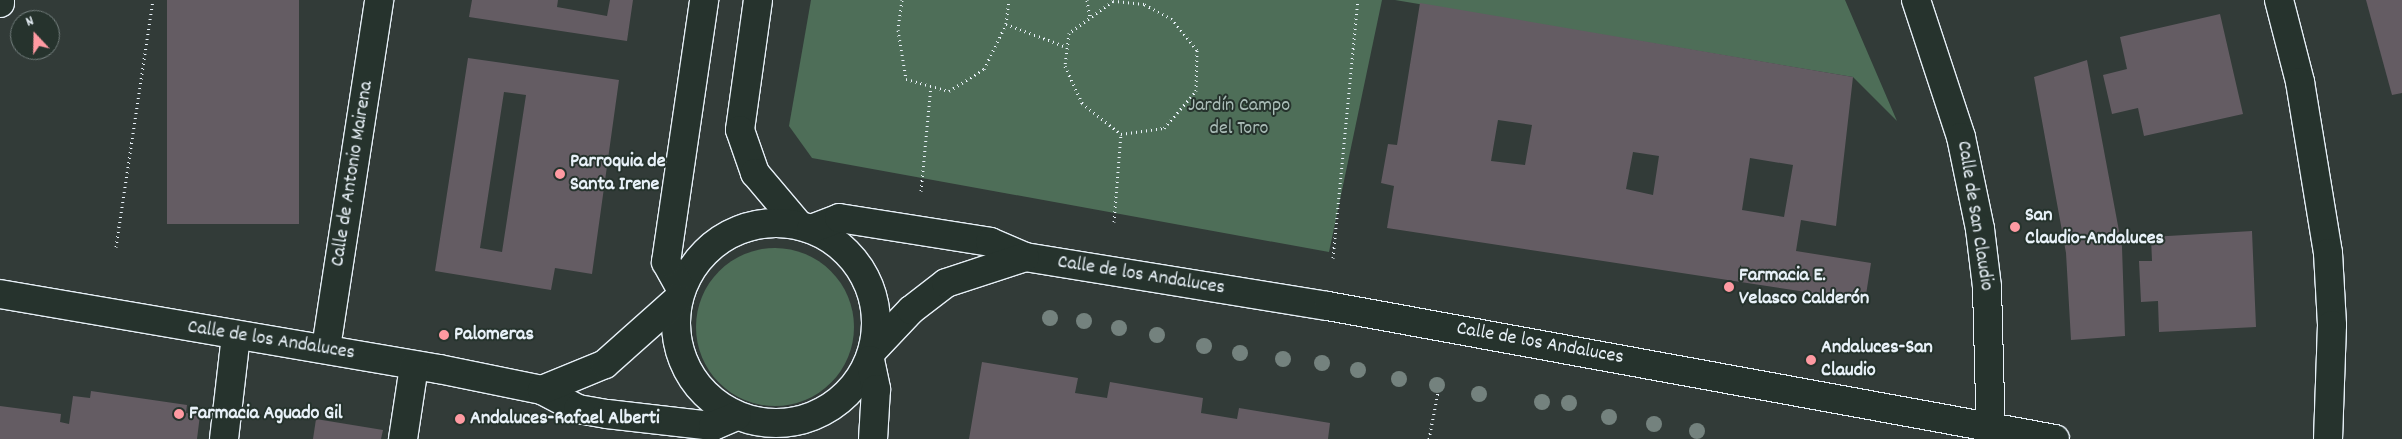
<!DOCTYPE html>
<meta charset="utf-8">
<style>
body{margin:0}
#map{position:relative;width:2402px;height:439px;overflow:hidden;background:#323b38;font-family:Dekko,sans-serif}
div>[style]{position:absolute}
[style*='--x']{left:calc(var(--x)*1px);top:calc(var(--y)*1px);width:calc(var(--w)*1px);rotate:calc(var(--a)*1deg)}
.green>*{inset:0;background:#4e6e58}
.round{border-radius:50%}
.building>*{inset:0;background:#645c63;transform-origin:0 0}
.path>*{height:3px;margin-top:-1.5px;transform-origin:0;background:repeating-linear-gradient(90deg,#e8f1f8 0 1px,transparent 0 5px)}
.roads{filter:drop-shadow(1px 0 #e8f1f8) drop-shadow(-1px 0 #e8f1f8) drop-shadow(0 1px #e8f1f8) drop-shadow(0 -1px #e8f1f8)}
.minor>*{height:28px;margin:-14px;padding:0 14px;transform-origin:14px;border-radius:14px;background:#26332d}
.minor>.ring{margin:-14px;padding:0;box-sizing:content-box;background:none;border:28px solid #26332d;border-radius:50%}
.trees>*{width:16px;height:16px;margin:-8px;border-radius:50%;background:#74827e}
.dots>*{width:14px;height:14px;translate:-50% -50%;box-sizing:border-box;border:2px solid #26332d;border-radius:50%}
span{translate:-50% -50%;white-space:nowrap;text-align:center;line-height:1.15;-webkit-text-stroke:4px #26332d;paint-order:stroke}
.park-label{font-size:20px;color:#aabdb8}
.poi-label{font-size:20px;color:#e8f1f8;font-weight:700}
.left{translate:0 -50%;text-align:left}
.street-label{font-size:20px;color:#e8f1f8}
.north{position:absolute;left:10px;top:10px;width:50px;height:50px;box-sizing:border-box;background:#26332d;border:1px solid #747f7e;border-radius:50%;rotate:339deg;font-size:14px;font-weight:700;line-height:20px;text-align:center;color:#e8f1f8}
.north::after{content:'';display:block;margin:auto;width:18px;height:22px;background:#ff9aa2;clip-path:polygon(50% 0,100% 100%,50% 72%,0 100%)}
</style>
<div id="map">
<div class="green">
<div style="clip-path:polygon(811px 0,1382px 0,1329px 252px,812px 158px,789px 126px)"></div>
<div style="clip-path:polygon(1395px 0,1845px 0,1897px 121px,1853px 77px)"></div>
<div class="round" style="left:696px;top:248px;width:158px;height:158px"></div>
</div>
<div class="building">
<div style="left:167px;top:0;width:132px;height:224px"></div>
<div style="clip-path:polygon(472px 0,558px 0,557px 7px,607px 16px,610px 0,633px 0,627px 41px,469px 17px)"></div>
<div style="clip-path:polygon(2366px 0,2402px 0,2402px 93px,2392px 95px)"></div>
<div style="clip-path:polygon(evenodd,1420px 3px,1853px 77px,1836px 226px,1801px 220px,1796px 251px,1871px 263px,1865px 301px,1387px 228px,1394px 186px,1381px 183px,1388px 144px,1397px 145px,1420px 3px,1498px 120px,1532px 125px,1525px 165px,1491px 161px,1498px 120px,1420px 3px,1633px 152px,1659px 156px,1653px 195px,1626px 189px,1633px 152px,1420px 3px,1750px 158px,1793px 165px,1784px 217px,1742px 210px,1750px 158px)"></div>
<div style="clip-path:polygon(2220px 14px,2243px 114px,2144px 136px,2138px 108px,2112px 114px,2103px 75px,2127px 69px,2120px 37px)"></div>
<div style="clip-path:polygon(evenodd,468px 58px,619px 80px,592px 274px,555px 268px,551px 290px,435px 271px,468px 58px,504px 92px,526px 95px,502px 252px,480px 248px,504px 92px)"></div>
<div style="clip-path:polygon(2087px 60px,2122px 247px,2125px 336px,2071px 340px,2066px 253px,2034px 77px)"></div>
<div style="clip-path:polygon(2252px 231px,2256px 327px,2159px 332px,2158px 301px,2141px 302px,2139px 261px,2152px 261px,2151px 237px)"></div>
<div style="clip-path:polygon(982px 362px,1078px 378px,1075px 393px,1107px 398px,1110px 382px,1203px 398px,1201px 413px,1237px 419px,1239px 408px,1330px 423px,1328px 439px,969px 439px)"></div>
<div style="clip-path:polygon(91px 391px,187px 405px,186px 413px,200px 415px,197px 439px,0 439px,0 406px,61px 414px,60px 422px,69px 424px,73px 396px,90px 398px)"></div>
<div style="clip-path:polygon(316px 419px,383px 430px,381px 439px,313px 439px)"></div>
</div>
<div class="path">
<div style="--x:902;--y:0;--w:30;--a:98"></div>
<div style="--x:898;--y:30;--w:50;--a:80.7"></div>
<div style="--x:906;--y:79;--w:45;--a:15.6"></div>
<div style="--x:949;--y:91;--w:41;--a:-32.2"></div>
<div style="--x:984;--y:69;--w:50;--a:-63.9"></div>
<div style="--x:1006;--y:24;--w:24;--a:-83"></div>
<div style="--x:1087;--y:0;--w:18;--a:81"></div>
<div style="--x:1006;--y:24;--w:65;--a:20.7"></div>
<div style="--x:921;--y:191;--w:105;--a:-84.6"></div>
<div style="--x:1114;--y:222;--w:88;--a:-85.5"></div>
<div style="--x:1121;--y:134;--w:43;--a:-7.9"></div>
<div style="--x:1164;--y:128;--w:49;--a:-49.1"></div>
<div style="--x:1196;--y:91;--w:41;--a:-88.6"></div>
<div style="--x:1197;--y:50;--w:40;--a:-129"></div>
<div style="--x:1172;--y:19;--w:32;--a:-152"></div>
<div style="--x:1144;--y:4;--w:31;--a:-174"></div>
<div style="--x:1113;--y:1;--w:54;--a:144"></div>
<div style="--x:1069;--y:33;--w:33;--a:97"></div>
<div style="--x:1065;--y:66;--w:41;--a:65.3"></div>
<div style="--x:1082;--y:103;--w:50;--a:38.5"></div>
<div style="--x:116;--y:247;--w:250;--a:-81.5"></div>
<div style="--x:1333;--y:258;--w:259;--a:-84.5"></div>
<div style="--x:1429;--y:439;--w:48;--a:-79.2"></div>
</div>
<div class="roads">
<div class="minor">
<div style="--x:758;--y:0;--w:131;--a:97.9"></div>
<div style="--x:740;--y:130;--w:46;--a:70.8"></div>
<div style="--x:755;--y:173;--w:68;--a:49.8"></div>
<div style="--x:1916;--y:0;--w:144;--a:71.8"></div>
<div style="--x:1961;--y:137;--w:94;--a:78.3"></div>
<div style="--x:1980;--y:229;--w:58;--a:83.1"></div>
<div style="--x:1987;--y:287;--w:152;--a:88.5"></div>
<div style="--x:2279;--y:0;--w:85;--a:75.6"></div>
<div style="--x:2300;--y:82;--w:173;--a:80.7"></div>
<div style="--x:2328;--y:253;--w:72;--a:86.8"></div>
<div style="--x:2332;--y:325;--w:114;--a:92"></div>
<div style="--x:0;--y:3;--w:3;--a:-90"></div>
<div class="ring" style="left:676px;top:223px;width:172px;height:172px"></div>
<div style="--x:811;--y:229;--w:30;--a:-21"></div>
<div style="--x:839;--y:218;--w:153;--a:9"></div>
<div style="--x:990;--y:242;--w:38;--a:23"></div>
<div style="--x:1025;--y:257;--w:307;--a:9.2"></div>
<div style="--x:1328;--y:306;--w:739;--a:10.37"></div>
<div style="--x:681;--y:289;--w:31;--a:-119"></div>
<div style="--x:666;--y:262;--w:265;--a:-81.7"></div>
<div style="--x:0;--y:294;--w:445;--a:9.7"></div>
<div style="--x:439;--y:369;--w:105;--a:11.5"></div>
<div style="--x:542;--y:390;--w:41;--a:27.8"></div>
<div style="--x:578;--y:409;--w:29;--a:10"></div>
<div style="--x:607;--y:414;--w:107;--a:6.5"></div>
<div style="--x:713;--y:426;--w:26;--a:-23"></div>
<div style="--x:326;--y:348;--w:352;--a:-81.3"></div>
<div style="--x:873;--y:350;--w:55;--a:-46.5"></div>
<div style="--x:911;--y:310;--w:44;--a:-37.6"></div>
<div style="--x:946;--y:283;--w:83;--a:-18.2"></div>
<div style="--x:870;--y:360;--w:30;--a:78"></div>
<div style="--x:876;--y:389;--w:50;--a:93.4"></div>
<div style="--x:542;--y:390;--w:68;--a:-22.4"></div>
<div style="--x:605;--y:364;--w:98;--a:-41.7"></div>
<div style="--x:224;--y:439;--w:104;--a:-83.4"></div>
<div style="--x:403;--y:439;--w:74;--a:-81.4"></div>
</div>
</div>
<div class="trees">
<div style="left:1050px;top:318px"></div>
<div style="left:1084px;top:321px"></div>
<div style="left:1119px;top:328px"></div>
<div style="left:1157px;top:335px"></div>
<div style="left:1204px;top:346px"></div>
<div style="left:1240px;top:353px"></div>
<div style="left:1283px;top:359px"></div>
<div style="left:1322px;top:363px"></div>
<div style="left:1358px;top:370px"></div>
<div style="left:1399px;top:379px"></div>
<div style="left:1437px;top:385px"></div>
<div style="left:1479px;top:394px"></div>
<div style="left:1542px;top:402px"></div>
<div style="left:1569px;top:403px"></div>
<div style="left:1609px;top:417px"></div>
<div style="left:1654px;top:424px"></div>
<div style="left:1697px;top:431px"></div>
</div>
<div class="dots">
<div style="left:560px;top:174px;background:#ff9aa2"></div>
<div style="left:2015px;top:227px;background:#ff9aa2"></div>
<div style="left:1729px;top:287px;background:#ff9aa2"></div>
<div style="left:444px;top:335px;background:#ff9aa2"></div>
<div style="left:1811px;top:360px;background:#ff9aa2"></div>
<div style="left:179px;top:414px;background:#ff9aa2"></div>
<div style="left:460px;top:419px;background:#ff9aa2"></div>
</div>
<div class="park-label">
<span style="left:1239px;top:118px">Jardín Campo<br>del Toro</span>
</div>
<div class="poi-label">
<span class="left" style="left:570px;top:174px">Parroquia de<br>Santa Irene</span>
<span class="left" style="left:2025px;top:228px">San<br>Claudio-Andaluces</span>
<span class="left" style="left:1739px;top:288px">Farmacia E.<br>Velasco Calderón</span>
<span class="left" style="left:454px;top:335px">Palomeras</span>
<span class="left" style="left:1821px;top:360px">Andaluces-San<br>Claudio</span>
<span class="left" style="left:189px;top:414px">Farmacia Aguado Gil</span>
<span class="left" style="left:470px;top:419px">Andaluces-Rafael Alberti</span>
</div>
<div class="street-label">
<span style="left:353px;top:174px;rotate:-81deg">Calle de Antonio Mairena</span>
<span style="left:1974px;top:216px;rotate:81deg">Calle de San Claudio</span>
<span style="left:1141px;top:276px;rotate:9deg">Calle de los Andaluces</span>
<span style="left:271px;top:341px;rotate:9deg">Calle de los Andaluces</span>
<span style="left:1540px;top:344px;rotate:10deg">Calle de los Andaluces</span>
</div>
<div class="north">N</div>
</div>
